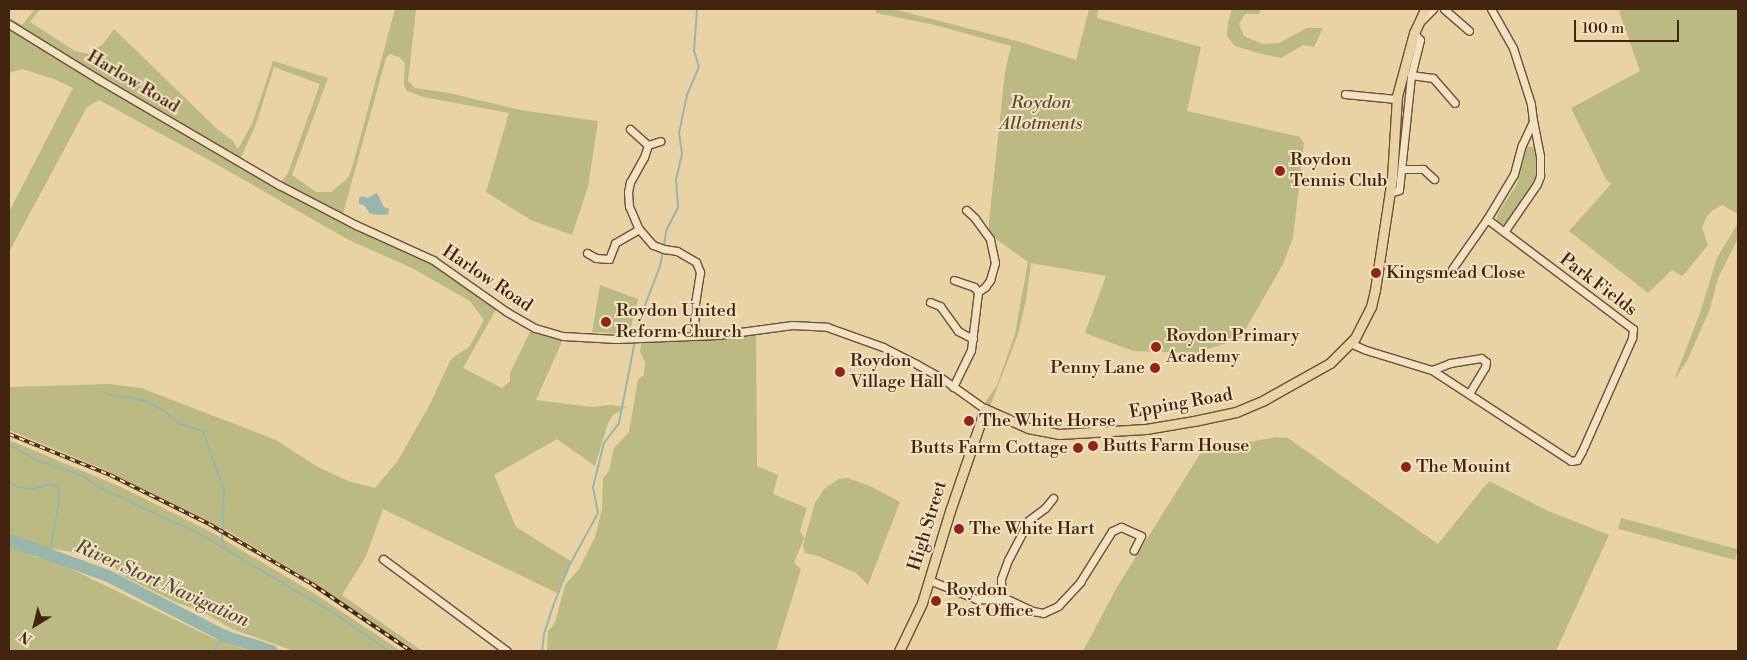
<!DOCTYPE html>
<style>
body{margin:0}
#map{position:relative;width:1747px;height:660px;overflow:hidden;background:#e9d2a3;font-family:"Libre Bodoni",serif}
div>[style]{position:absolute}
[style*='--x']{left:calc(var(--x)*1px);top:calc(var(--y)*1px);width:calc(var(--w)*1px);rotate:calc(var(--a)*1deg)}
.green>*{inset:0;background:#bbba82;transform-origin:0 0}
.water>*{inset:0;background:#98b6ab}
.stream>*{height:2px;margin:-1px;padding:0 1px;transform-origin:1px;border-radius:1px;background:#98b6ab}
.river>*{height:12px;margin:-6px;padding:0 6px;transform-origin:6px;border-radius:6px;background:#98b6ab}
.roads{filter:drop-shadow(1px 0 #6c5033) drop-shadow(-1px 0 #6c5033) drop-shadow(0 1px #6c5033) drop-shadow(0 -1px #6c5033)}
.minor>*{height:7px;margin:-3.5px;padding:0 3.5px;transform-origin:3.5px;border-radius:3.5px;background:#f1e2c3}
.major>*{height:9px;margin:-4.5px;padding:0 4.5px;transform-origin:4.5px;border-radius:4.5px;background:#e9d2a3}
.rail>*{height:4px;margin-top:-2px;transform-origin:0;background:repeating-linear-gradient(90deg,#f1e2c3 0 5.5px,#43240e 0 11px);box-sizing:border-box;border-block:1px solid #43240e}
.dots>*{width:14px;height:14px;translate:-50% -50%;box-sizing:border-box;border:2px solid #f1e2c3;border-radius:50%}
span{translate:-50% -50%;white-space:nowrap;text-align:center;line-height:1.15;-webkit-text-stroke:4px #f1e2c3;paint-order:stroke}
.street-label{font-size:18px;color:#43240e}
.park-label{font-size:18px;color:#614a2b;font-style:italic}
.poi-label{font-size:18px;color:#43240e}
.left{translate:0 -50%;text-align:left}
.right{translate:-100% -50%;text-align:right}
.water-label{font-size:19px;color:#584835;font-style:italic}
.frame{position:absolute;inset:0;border:10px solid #43240e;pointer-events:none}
.north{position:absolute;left:10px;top:600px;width:50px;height:50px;-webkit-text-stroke:4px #f1e2c3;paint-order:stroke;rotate:216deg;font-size:14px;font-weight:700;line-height:20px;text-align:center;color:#43240e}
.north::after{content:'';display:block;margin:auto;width:18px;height:22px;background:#43240e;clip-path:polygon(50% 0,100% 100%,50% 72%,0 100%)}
.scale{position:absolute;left:1574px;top:20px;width:105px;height:22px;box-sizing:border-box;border:2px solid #43240e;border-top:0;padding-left:6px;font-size:15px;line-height:18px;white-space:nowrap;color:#43240e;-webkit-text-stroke:4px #f1e2c3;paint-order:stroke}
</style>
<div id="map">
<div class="green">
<div style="clip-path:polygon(evenodd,35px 9px,40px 9px,30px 22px,75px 51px,88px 54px,102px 45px,114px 29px,217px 129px,233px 141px,238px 149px,252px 124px,273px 61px,328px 78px,292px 175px,316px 192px,331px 192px,348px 178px,352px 168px,395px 9px,416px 9px,408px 81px,415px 88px,449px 93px,520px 110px,598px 121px,588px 187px,572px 235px,531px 220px,486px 192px,509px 113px,424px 97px,407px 91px,404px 86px,405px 63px,399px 57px,390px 54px,386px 58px,342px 217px,433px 260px,498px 306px,463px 368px,502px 388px,510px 381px,510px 373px,532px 328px,564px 337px,536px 400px,591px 407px,611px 405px,626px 407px,613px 415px,608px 423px,595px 466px,557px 439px,494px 475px,516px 527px,572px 562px,557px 593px,383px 509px,366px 556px,342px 595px,422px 651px,416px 651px,298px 573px,226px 530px,103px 469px,9px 430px,9px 387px,110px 384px,141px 388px,276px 440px,316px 466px,348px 481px,375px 488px,397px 462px,429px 406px,451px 359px,469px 347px,484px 320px,470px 301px,414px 269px,347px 239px,218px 165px,99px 100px,87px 107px,9px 252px,9px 212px,73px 88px,54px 79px,22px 69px,9px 73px,9px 18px,22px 25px,35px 9px,274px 67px,320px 84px,288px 173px,279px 185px,239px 162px,256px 124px,274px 67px)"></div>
<div style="clip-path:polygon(876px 9px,893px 9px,1017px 41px,1076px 60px,1089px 9px,1098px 9px,1097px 18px,1201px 47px,1187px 111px,1300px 137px,1304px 143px,1293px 238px,1283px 264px,1240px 339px,1195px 353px,1133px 351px,1085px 333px,1106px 276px,1031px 263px,1026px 300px,1018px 334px,989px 409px,983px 406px,997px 385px,1015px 334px,1028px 262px,989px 234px,989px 222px,1005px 72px,1011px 46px,935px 25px,876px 13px)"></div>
<div style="clip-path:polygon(1232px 9px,1261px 9px,1259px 14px,1245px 14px,1239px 24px,1244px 36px,1263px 44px,1279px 43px,1307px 28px,1323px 28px,1314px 47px,1303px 45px,1281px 58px,1262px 54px,1235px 46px,1227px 36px,1228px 22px)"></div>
<div style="clip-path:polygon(1626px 9px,1738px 9px,1738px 214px,1722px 205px,1713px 210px,1707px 216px,1702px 228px,1708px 245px,1686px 272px,1682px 276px,1672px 270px,1648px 293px,1569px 231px,1611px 184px,1606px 179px,1571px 108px,1640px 71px,1619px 11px)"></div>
<div style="clip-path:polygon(1527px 147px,1535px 147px,1540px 176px,1507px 224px,1500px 224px,1497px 221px,1497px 215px,1517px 184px)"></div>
<div style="clip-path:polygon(1738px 223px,1738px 238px,1718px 278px,1710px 309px,1687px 361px,1674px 380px,1700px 313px,1717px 258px)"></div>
<div style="clip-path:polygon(600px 285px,638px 299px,629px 334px,592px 332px)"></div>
<div style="clip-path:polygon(756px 334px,757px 466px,778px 475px,773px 494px,807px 508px,800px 531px,804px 538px,794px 563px,801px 569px,776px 651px,547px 651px,548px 631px,555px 623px,565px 585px,579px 569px,595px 537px,602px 509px,603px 478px,609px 471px,614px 448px,629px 432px,638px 379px,644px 375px,645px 362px,640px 352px,642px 339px)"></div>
<div style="clip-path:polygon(1277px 437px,1288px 438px,1438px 544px,1489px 481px,1548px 511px,1609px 535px,1556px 651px,1083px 651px,1117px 587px,1200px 454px,1215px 448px)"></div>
<div style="clip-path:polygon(9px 440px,121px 487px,211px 532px,312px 592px,401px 651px,294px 651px,232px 629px,203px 612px,173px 601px,119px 574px,113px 564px,67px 551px,45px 548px,33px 556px,59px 563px,215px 639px,250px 651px,9px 651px)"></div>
<div style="clip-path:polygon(848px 478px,872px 487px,900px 502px,868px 585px,856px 573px,818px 556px,805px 553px,803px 545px,815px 503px,824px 489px,839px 479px)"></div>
<div style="left:1621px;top:518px;width:121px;height:11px;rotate:15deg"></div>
</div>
<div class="water">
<div style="clip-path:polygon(377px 193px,384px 207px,389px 209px,388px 215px,370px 214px,364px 205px,359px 204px,359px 198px,362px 196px,367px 198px)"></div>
</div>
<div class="stream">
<div style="--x:664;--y:246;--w:15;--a:-82"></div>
<div style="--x:666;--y:231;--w:27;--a:-63"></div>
<div style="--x:678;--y:207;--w:27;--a:-94"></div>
<div style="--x:676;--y:180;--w:27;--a:-77"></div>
<div style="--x:682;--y:154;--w:21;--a:-98"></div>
<div style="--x:679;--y:133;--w:39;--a:-78"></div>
<div style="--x:687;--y:95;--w:30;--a:-67"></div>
<div style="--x:699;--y:67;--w:17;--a:-107"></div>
<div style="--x:694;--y:51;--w:42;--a:-85.9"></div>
<div style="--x:636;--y:337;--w:25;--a:-76"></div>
<div style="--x:642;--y:313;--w:50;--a:-69"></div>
<div style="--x:660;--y:266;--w:16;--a:-79"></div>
<div style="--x:108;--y:395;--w:31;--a:7"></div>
<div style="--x:139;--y:399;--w:24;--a:24"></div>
<div style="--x:161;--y:409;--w:24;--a:38"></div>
<div style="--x:180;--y:424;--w:24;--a:17"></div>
<div style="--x:203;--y:431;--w:64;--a:70.7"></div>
<div style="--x:224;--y:491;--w:50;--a:92.3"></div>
<div style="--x:222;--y:541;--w:8;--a:67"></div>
<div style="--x:10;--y:445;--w:30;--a:30"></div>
<div style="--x:36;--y:460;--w:48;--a:18.1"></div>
<div style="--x:82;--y:475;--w:22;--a:36"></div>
<div style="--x:100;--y:488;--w:108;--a:24.7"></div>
<div style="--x:198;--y:533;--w:159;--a:30.6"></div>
<div style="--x:335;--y:614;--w:65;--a:34.4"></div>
<div style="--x:9;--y:482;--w:10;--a:29"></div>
<div style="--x:18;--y:487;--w:15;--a:8"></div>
<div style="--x:33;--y:489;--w:18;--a:-16"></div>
<div style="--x:50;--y:484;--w:8;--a:14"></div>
<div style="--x:58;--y:486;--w:15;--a:86"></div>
<div style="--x:59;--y:501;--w:54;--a:99.6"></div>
<div style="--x:223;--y:636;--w:1;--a:0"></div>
<div style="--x:214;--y:651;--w:13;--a:-58"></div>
<div style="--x:542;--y:651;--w:17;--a:-83"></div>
<div style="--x:544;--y:634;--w:29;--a:-72"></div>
<div style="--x:553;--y:606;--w:43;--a:-68.2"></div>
<div style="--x:569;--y:566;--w:60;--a:-61.3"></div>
<div style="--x:598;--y:513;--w:26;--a:-101"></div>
<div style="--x:593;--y:487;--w:45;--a:-76"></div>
<div style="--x:604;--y:443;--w:25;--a:-53"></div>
<div style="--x:619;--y:423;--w:84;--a:-79"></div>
</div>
<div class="river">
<div style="--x:9;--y:540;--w:105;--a:20"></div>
<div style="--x:108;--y:576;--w:131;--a:27.3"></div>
<div style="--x:224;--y:636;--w:50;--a:17.4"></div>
</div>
<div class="roads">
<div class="minor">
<div style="--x:1444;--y:9;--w:33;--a:41"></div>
<div style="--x:1421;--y:21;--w:17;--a:-45"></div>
<div style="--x:9;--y:24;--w:105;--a:31.7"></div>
<div style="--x:98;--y:79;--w:210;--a:30.4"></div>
<div style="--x:279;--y:185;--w:87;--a:27.5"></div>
<div style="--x:356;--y:225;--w:85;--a:24.4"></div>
<div style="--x:433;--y:260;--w:90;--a:35.1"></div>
<div style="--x:507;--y:312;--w:32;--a:30"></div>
<div style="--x:535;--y:328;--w:29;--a:16"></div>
<div style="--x:563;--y:336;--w:53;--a:3.2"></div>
<div style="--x:616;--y:339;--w:102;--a:-2.2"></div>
<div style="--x:718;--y:335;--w:75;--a:-7.7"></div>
<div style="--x:792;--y:325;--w:35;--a:3"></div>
<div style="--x:827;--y:327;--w:59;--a:19.7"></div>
<div style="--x:883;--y:347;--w:39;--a:27"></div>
<div style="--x:918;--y:365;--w:25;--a:29"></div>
<div style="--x:940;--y:377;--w:55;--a:35.4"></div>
<div style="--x:1414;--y:33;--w:9;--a:49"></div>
<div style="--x:1420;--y:40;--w:36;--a:104"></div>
<div style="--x:1411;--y:75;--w:22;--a:8"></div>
<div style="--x:1433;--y:78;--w:33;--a:49"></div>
<div style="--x:1345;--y:94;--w:51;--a:5.6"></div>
<div style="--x:630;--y:129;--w:24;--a:42"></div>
<div style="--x:648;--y:145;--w:13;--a:108"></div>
<div style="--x:644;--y:157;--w:29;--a:119"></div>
<div style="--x:630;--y:182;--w:10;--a:101"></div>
<div style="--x:628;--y:192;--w:14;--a:86"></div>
<div style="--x:629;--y:206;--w:25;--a:67"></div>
<div style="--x:639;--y:229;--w:21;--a:49"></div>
<div style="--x:653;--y:245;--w:12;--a:20"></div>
<div style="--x:664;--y:249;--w:13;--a:9"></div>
<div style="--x:677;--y:251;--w:22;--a:30"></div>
<div style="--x:696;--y:262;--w:11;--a:68"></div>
<div style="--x:700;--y:272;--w:33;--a:99"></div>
<div style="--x:695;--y:305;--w:31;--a:92"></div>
<div style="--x:648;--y:145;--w:13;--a:-18"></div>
<div style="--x:1402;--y:169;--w:21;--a:0"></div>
<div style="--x:1423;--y:169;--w:15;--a:42"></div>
<div style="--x:1390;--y:193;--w:9;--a:-18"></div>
<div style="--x:1399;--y:190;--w:116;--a:-84"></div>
<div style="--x:1504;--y:232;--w:58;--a:-55.5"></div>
<div style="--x:1537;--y:184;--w:9;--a:-69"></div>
<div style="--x:1540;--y:176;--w:20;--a:-90"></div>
<div style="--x:1540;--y:156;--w:36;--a:-101"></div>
<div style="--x:587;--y:253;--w:10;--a:29"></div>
<div style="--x:596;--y:258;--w:13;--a:4"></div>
<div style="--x:609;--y:259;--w:17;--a:-69"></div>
<div style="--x:615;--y:243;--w:28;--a:-30"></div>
<div style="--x:1452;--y:269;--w:61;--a:-55"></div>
<div style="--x:1487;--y:219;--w:52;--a:-59"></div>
<div style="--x:1514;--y:174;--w:30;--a:-75"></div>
<div style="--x:1522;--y:145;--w:26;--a:-65"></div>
<div style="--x:1533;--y:121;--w:17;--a:-97"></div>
<div style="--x:1531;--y:104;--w:59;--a:-107.8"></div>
<div style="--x:1513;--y:48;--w:45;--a:-119.4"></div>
<div style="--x:954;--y:280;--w:21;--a:19"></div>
<div style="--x:974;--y:287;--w:6;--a:51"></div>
<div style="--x:930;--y:302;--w:11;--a:22"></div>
<div style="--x:940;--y:306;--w:31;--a:54"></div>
<div style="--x:958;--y:331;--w:17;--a:28"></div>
<div style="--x:1350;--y:343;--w:17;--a:24"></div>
<div style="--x:1366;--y:350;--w:69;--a:16.9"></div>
<div style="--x:1432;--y:370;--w:166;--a:33.2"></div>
<div style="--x:1571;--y:461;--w:6;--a:-9"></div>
<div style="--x:1577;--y:460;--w:10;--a:-61"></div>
<div style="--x:1582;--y:451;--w:124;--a:-66.1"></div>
<div style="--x:1632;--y:338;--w:9;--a:-84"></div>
<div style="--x:1633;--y:329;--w:183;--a:-143"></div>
<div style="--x:1432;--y:370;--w:19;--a:-21"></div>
<div style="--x:1450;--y:363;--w:31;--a:-9"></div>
<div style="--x:1481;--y:358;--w:6;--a:39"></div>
<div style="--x:1486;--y:362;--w:5;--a:101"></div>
<div style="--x:1485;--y:367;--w:31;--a:121"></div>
<div style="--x:953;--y:387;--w:41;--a:-64.1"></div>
<div style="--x:971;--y:350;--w:58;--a:-83.1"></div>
<div style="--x:978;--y:292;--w:9;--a:-36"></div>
<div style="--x:985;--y:287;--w:9;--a:-54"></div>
<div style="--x:990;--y:280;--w:18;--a:-74"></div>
<div style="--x:995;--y:263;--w:25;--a:-102"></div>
<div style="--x:990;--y:239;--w:26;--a:-126"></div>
<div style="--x:975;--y:218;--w:12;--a:-138"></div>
<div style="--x:383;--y:559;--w:154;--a:36.6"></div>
<div style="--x:929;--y:580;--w:51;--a:22"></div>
<div style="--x:976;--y:599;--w:33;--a:2"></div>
<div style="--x:1009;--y:600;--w:26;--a:25"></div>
<div style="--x:1033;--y:611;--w:10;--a:11"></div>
<div style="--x:1043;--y:613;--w:17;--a:-25"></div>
<div style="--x:1058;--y:606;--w:33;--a:-47"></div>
<div style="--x:1080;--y:582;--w:60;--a:-57.9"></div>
<div style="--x:1112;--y:531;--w:10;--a:-24"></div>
<div style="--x:1121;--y:527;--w:22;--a:24"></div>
<div style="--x:1141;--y:536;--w:16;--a:117"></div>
<div style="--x:1002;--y:599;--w:20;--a:-93"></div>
<div style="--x:1001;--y:579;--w:20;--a:-70"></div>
<div style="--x:1008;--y:560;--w:45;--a:-62.3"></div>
<div style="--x:1029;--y:520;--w:20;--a:-37"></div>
<div style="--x:1045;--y:508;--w:13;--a:-51"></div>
</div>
<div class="major">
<div style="--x:899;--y:651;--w:53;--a:-64.4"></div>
<div style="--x:922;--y:603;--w:96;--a:-73.1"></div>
<div style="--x:950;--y:511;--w:108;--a:-71.1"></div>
<div style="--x:985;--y:409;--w:47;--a:23.8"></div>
<div style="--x:1028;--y:428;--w:32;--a:11"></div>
<div style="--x:1059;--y:434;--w:87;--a:-3.3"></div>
<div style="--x:1146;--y:429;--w:49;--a:-9.5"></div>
<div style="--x:1194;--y:421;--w:43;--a:-12.1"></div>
<div style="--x:1236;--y:412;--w:30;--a:-23"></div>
<div style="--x:1264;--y:400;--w:76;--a:-29.3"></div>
<div style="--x:1330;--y:363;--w:35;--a:-45"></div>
<div style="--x:1355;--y:338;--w:35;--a:-63"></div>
<div style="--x:1371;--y:307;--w:17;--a:-77"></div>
<div style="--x:1375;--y:290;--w:113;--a:-81.4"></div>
<div style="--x:1392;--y:178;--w:82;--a:-86.5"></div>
<div style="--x:1397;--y:96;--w:65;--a:-74.9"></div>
<div style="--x:1414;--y:33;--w:26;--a:-65"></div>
</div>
</div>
<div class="rail">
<div style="--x:9;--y:434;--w:109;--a:22.1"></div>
<div style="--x:110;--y:475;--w:110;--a:26.3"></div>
<div style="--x:209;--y:524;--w:119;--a:30.2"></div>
<div style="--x:312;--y:584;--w:120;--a:34.1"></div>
</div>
<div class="dots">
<div style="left:1280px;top:171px;background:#8f2418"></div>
<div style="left:1376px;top:273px;background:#8f2418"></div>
<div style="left:606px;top:322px;background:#8f2418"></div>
<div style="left:1156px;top:347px;background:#8f2418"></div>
<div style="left:1155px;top:368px;background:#8f2418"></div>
<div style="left:840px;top:372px;background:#8f2418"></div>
<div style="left:969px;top:421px;background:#8f2418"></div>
<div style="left:1093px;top:446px;background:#8f2418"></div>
<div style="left:1078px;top:448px;background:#8f2418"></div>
<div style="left:1406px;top:467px;background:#8f2418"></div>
<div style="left:959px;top:529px;background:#8f2418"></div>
<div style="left:936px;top:601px;background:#8f2418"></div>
</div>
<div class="street-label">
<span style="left:133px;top:82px;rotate:31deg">Harlow Road</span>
<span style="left:487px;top:279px;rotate:34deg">Harlow Road</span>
<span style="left:1598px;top:285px;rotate:37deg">Park Fields</span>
<span style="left:1181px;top:404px;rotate:-10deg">Epping Road</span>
<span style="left:928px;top:526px;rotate:-73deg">High Street</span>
</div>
<div class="park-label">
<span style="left:1041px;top:114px">Roydon<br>Allotments</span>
</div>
<div class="poi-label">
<span class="left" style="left:1290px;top:171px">Roydon<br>Tennis Club</span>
<span class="left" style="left:1386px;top:273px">Kingsmead Close</span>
<span class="left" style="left:616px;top:322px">Roydon United<br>Reform Church</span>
<span class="left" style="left:1166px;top:347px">Roydon Primary<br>Academy</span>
<span class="left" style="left:850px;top:372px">Roydon<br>Village Hall</span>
<span class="right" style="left:1145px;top:368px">Penny Lane</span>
<span class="left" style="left:979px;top:421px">The White Horse</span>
<span class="left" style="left:1103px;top:446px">Butts Farm House</span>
<span class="right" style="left:1068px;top:448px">Butts Farm Cottage</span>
<span class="left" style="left:1416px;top:467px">The Mouint</span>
<span class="left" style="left:969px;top:529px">The White Hart</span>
<span class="left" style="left:946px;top:601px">Roydon<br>Post Office</span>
</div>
<div class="water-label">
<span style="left:162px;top:584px;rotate:24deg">River Stort Navigation</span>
</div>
<div class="frame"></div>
<div class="north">N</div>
<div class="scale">100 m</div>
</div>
